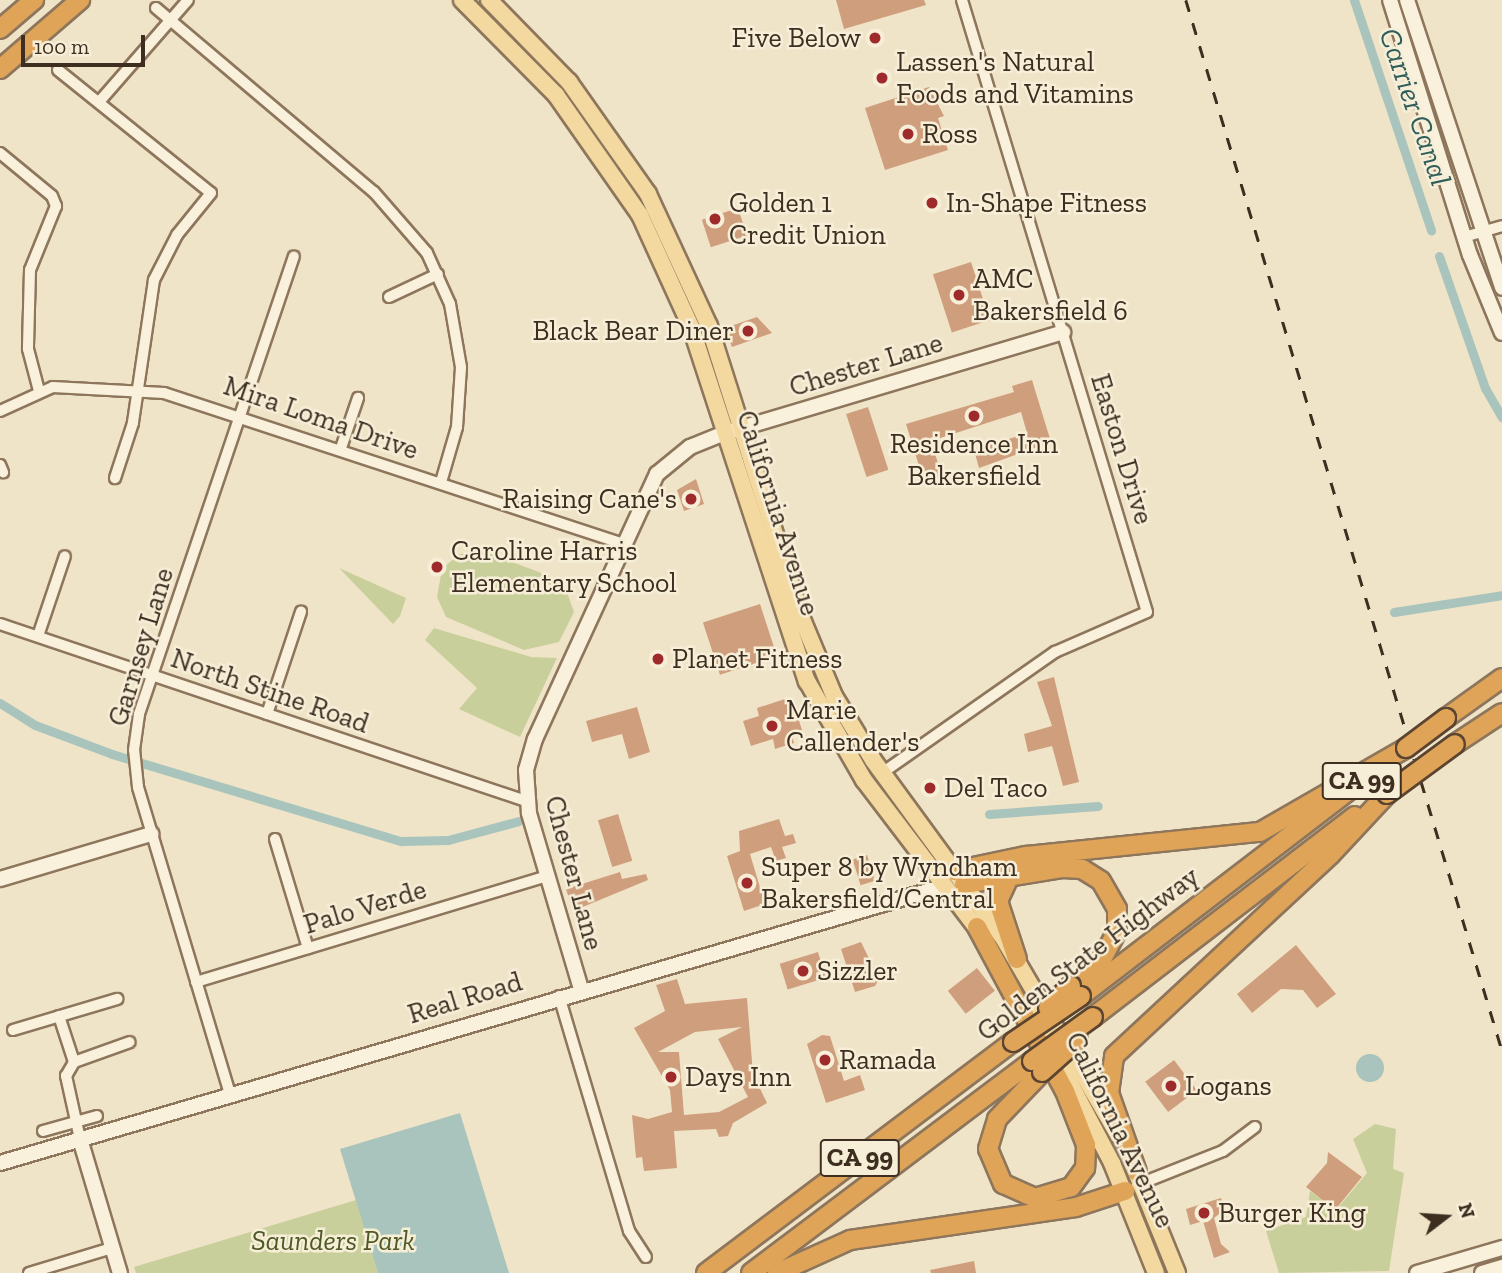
<!DOCTYPE html>
<style>
body{margin:0}
#map{position:relative;width:1502px;height:1273px;overflow:hidden;background:#f0e4c8;font-family:"Zilla Slab",serif}
div>[style]{position:absolute}
[style*='--x']{left:calc(var(--x)*1px);top:calc(var(--y)*1px);width:calc(var(--w)*1px);rotate:calc(var(--a)*1deg)}
.green>*{inset:0;background:#c9cf9b}
.water>*{inset:0;background:#a9c4bc}
.round{border-radius:50%}
.canal>*{height:9px;margin:-4.5px;padding:0 4.5px;transform-origin:4.5px;border-radius:4.5px;background:#a9c4bc}
.building>*{inset:0;background:#cf9f7d;transform-origin:0 0}
.roads{filter:drop-shadow(2px 0 #8d765c) drop-shadow(-2px 0 #8d765c) drop-shadow(0 2px #8d765c) drop-shadow(0 -2px #8d765c)}
.street>*{height:10px;margin:-5px;padding:0 5px;transform-origin:5px;border-radius:5px;background:#faf1dc}
.secondary>*{height:14px;margin:-7px;padding:0 7px;transform-origin:7px;border-radius:7px;background:#faf1dc}
.primary>*{height:16px;margin:-8px;padding:0 8px;transform-origin:8px;border-radius:8px;background:#f3d9a0}
.highway>*{height:18px;margin:-9px;padding:0 9px;transform-origin:9px;border-radius:9px;background:#e0a458}
.rail>*{height:2.5px;margin-top:-1.25px;transform-origin:0;background:repeating-linear-gradient(90deg,#3d2e20 0 12px,transparent 0 24px)}
.bridges{filter:drop-shadow(2px 0 #5b4430) drop-shadow(-2px 0 #5b4430) drop-shadow(0 2px #5b4430) drop-shadow(0 -2px #5b4430)}
.highway-bridge>*{height:18px;margin:-9px;padding:0 9px;transform-origin:9px;border-radius:9px;background:#e0a458}
.dots>*{width:19px;height:19px;translate:-50% -50%;box-sizing:border-box;border:4px solid #f7eed8;border-radius:50%}
span{translate:-50% -50%;white-space:nowrap;text-align:center;line-height:1.15;-webkit-text-stroke:5px #f7eed8;paint-order:stroke}
.shield-label span{padding:2px 5px;background:#f7eed8;border:2px solid;border-radius:5px;-webkit-text-stroke-width:0}
.shield-label{font-size:26px;color:#3d2e20;font-weight:700}
.poi-label{font-size:28px;color:#3d2e20}
.right{translate:-100% -50%;text-align:right}
.left{translate:0 -50%;text-align:left}
.street-label{font-size:28px;color:#3d2e20}
.park-label{font-size:28px;color:#4d5a26;font-style:italic}
.water-label{font-size:30px;color:#2f5d5a;font-style:italic}
.north{position:absolute;left:1411px;top:1182px;width:70px;height:70px;-webkit-text-stroke:5px #f7eed8;paint-order:stroke;rotate:73deg;font-size:19px;font-weight:700;line-height:28px;text-align:center;color:#3d2e20}
.north::after{content:'';display:block;margin:auto;width:24px;height:32px;background:#3d2e20;clip-path:polygon(50% 0,100% 100%,50% 72%,0 100%)}
.scale{position:absolute;left:21px;top:35px;width:124px;height:32px;box-sizing:border-box;border:4px solid #3d2e20;border-top:0;padding-left:9px;font-size:21px;line-height:24px;white-space:nowrap;color:#3d2e20;-webkit-text-stroke:5px #f7eed8;paint-order:stroke}
</style>
<div id="map">
<div class="green">
<div style="clip-path:polygon(477px 549px,563px 581px,574px 612px,559px 642px,524px 650px,446px 617px,437px 597px,442px 569px,458px 555px)"></div>
<div style="clip-path:polygon(339px 568px,406px 598px,400px 616px,393px 624px)"></div>
<div style="clip-path:polygon(434px 628px,531px 657px,557px 658px,520px 737px,459px 709px,477px 688px,425px 640px)"></div>
<div style="clip-path:polygon(1375px 1124px,1396px 1129px,1393px 1169px,1404px 1173px,1389px 1271px,1279px 1273px,1266px 1231px,1306px 1217px,1310px 1191px,1336px 1210px,1367px 1173px,1353px 1139px)"></div>
<div style="clip-path:polygon(356px 1200px,378px 1273px,136px 1273px,134px 1267px)"></div>
</div>
<div class="water">
<div class="round" style="left:1356px;top:1054px;width:28px;height:28px"></div>
<div style="clip-path:polygon(460px 1113px,509px 1273px,378px 1273px,340px 1149px)"></div>
</div>
<div class="canal">
<div style="--x:1354;--y:0;--w:243;--a:71.5"></div>
<div style="--x:1439;--y:256;--w:140;--a:70.8"></div>
<div style="--x:1485;--y:388;--w:34;--a:60"></div>
<div style="--x:1394;--y:612;--w:109;--a:-8.9"></div>
<div style="--x:0;--y:703;--w:41;--a:32.2"></div>
<div style="--x:35;--y:725;--w:82;--a:20.6"></div>
<div style="--x:112;--y:754;--w:302;--a:16.8"></div>
<div style="--x:401;--y:841;--w:47;--a:-1.2"></div>
<div style="--x:448;--y:840;--w:73;--a:-15"></div>
<div style="--x:989;--y:814;--w:109;--a:-4.2"></div>
</div>
<div class="building">
<div style="clip-path:polygon(836px 0,924px 0,926px 5px,844px 29px)"></div>
<div style="clip-path:polygon(929px 87px,944px 116px,938px 118px,948px 150px,885px 170px,865px 108px)"></div>
<div style="left:738px;top:208px;width:29px;height:38px;rotate:72deg"></div>
<div style="left:971px;top:262px;width:61px;height:40px;rotate:72deg"></div>
<div style="clip-path:polygon(757px 317px,772px 333px,732px 347px,725px 328px)"></div>
<div style="clip-path:polygon(1032px 380px,1051px 442px,979px 468px,974px 450px,1027px 433px,1021px 412px,931px 441px,942px 476px,924px 482px,906px 424px,1014px 392px,1012px 386px)"></div>
<div style="left:868px;top:407px;width:66px;height:23px;rotate:72deg"></div>
<div style="clip-path:polygon(696px 479px,704px 504px,684px 511px,677px 490px)"></div>
<div style="left:760px;top:604px;width:55px;height:60px;rotate:72deg"></div>
<div style="clip-path:polygon(1054px 677px,1079px 782px,1063px 786px,1052px 746px,1028px 752px,1024px 734px,1052px 726px,1037px 682px)"></div>
<div style="clip-path:polygon(785px 699px,788px 707px,794px 705px,802px 730px,791px 733px,794px 743px,775px 749px,773px 739px,751px 746px,743px 721px,759px 716px,757px 708px)"></div>
<div style="clip-path:polygon(637px 707px,650px 752px,629px 759px,622px 734px,592px 742px,586px 721px)"></div>
<div style="left:618px;top:814px;width:49px;height:21px;rotate:73deg"></div>
<div style="clip-path:polygon(779px 819px,785px 836px,793px 834px,796px 843px,782px 847px,786px 858px,776px 861px,771px 847px,750px 854px,765px 904px,744px 911px,727px 856px,740px 851px,739px 831px)"></div>
<div style="left:867px;top:855px;width:27px;height:15px;rotate:73deg"></div>
<div style="clip-path:polygon(620px 872px,622px 879px,646px 874px,648px 880px,573px 911px,566px 889px)"></div>
<div style="clip-path:polygon(861px 942px,879px 979px,875px 986px,855px 992px,841px 949px)"></div>
<div style="clip-path:polygon(1296px 945px,1336px 994px,1317px 1008px,1303px 990px,1281px 989px,1252px 1013px,1237px 994px)"></div>
<div style="left:818px;top:952px;width:27px;height:40px;rotate:73deg"></div>
<div style="left:977px;top:968px;width:29px;height:37px;rotate:52deg"></div>
<div style="clip-path:polygon(evenodd,677px 979px,685px 1004px,747px 998px,753px 1074px,767px 1103px,733px 1123px,728px 1136px,719px 1137px,716px 1129px,674px 1131px,677px 1168px,644px 1171px,642px 1157px,636px 1158px,632px 1115px,648px 1119px,672px 1112px,670px 1090px,634px 1028px,665px 1011px,656px 985px,677px 979px,742px 1027px,718px 1039px,748px 1097px,719px 1112px,684px 1115px,679px 1052px,658px 1052px,695px 1032px,742px 1027px)"></div>
<div style="clip-path:polygon(822px 1035px,830px 1036px,844px 1081px,860px 1075px,865px 1090px,826px 1103px,807px 1044px)"></div>
<div style="left:1174px;top:1060px;width:38px;height:36px;rotate:53deg"></div>
<div style="clip-path:polygon(1328px 1152px,1362px 1177px,1335px 1210px,1306px 1187px,1327px 1163px)"></div>
<div style="clip-path:polygon(1221px 1198px,1225px 1209px,1214px 1218px,1221px 1244px,1230px 1252px,1214px 1258px,1203px 1221px,1190px 1225px,1186px 1209px)"></div>
<div style="clip-path:polygon(974px 1261px,976px 1273px,931px 1273px,930px 1270px)"></div>
</div>
<div class="roads">
<div class="street">
<div style="--x:156;--y:8;--w:285;--a:40.2"></div>
<div style="--x:374;--y:192;--w:81;--a:49"></div>
<div style="--x:427;--y:253;--w:56;--a:65.7"></div>
<div style="--x:450;--y:304;--w:64;--a:80.1"></div>
<div style="--x:461;--y:367;--w:60;--a:93.8"></div>
<div style="--x:457;--y:427;--w:57;--a:106.2"></div>
<div style="--x:58;--y:70;--w:196;--a:38.8"></div>
<div style="--x:211;--y:193;--w:54;--a:129"></div>
<div style="--x:177;--y:235;--w:51;--a:117.1"></div>
<div style="--x:154;--y:280;--w:145;--a:98.4"></div>
<div style="--x:133;--y:423;--w:58;--a:108.1"></div>
<div style="--x:99;--y:102;--w:135;--a:-48.9"></div>
<div style="--x:0;--y:153;--w:67;--a:39.6"></div>
<div style="--x:52;--y:196;--w:11;--a:68"></div>
<div style="--x:56;--y:206;--w:69;--a:112.1"></div>
<div style="--x:30;--y:270;--w:79;--a:91.5"></div>
<div style="--x:28;--y:349;--w:43;--a:75.3"></div>
<div style="--x:1464;--y:237;--w:40;--a:-16"></div>
<div style="--x:389;--y:297;--w:54;--a:-25.1"></div>
<div style="--x:0;--y:411;--w:58;--a:-24.4"></div>
<div style="--x:53;--y:387;--w:111;--a:3.1"></div>
<div style="--x:164;--y:393;--w:483;--a:18.2"></div>
<div style="--x:341;--y:448;--w:53;--a:-71.2"></div>
<div style="--x:0;--y:465;--w:8;--a:67"></div>
<div style="--x:0;--y:624;--w:555;--a:18.6"></div>
<div style="--x:38;--y:636;--w:84;--a:-71.4"></div>
<div style="--x:267;--y:714;--w:108;--a:-71.6"></div>
<div style="--x:882;--y:773;--w:211;--a:-35"></div>
<div style="--x:1055;--y:652;--w:100;--a:-23.5"></div>
<div style="--x:1147;--y:612;--w:639;--a:-106.82"></div>
<div style="--x:275;--y:839;--w:114;--a:73.2"></div>
<div style="--x:196;--y:982;--w:367;--a:-16.8"></div>
<div style="--x:559;--y:996;--w:245;--a:73.4"></div>
<div style="--x:629;--y:1231;--w:31;--a:57"></div>
<div style="--x:59;--y:1016;--w:48;--a:71.9"></div>
<div style="--x:13;--y:1030;--w:109;--a:-16.6"></div>
<div style="--x:230;--y:1094;--w:320;--a:-106.7"></div>
<div style="--x:138;--y:787;--w:37;--a:-96"></div>
<div style="--x:134;--y:750;--w:36;--a:-82"></div>
<div style="--x:139;--y:714;--w:483;--a:-71.3"></div>
<div style="--x:43;--y:1131;--w:56;--a:-15.5"></div>
<div style="--x:80;--y:1139;--w:65;--a:-102.5"></div>
<div style="--x:66;--y:1076;--w:16;--a:-60"></div>
<div style="--x:74;--y:1062;--w:59;--a:-19.7"></div>
<div style="--x:1137;--y:1185;--w:92;--a:-21.6"></div>
<div style="--x:1223;--y:1151;--w:40;--a:-37"></div>
<div style="--x:29;--y:1273;--w:87;--a:-16.8"></div>
</div>
<div class="secondary">
<div style="--x:1390;--y:0;--w:267;--a:72.6"></div>
<div style="--x:1470;--y:255;--w:84;--a:67.7"></div>
<div style="--x:1407;--y:0;--w:303;--a:71.7"></div>
<div style="--x:0;--y:879;--w:158;--a:-16.6"></div>
<div style="--x:581;--y:989;--w:184;--a:-106.5"></div>
<div style="--x:529;--y:813;--w:43;--a:-94"></div>
<div style="--x:526;--y:770;--w:32;--a:-74"></div>
<div style="--x:535;--y:739;--w:292;--a:-65.3"></div>
<div style="--x:657;--y:474;--w:43;--a:-39.3"></div>
<div style="--x:690;--y:447;--w:38;--a:-22"></div>
<div style="--x:725;--y:433;--w:353;--a:-16.6"></div>
<div style="--x:80;--y:1139;--w:140;--a:73.4"></div>
<div style="--x:0;--y:1163;--w:985;--a:-16.34"></div>
<div style="--x:1417;--y:1273;--w:89;--a:-16.4"></div>
<div style="--x:1482;--y:1273;--w:21;--a:-17"></div>
</div>
<div class="primary">
<div style="--x:462;--y:0;--w:134;--a:45.3"></div>
<div style="--x:556;--y:95;--w:146;--a:55"></div>
<div style="--x:640;--y:215;--w:123;--a:65.5"></div>
<div style="--x:691;--y:327;--w:373;--a:71.9"></div>
<div style="--x:807;--y:681;--w:114;--a:60.1"></div>
<div style="--x:864;--y:780;--w:196;--a:52.7"></div>
<div style="--x:489;--y:0;--w:115;--a:45.7"></div>
<div style="--x:569;--y:82;--w:137;--a:54.8"></div>
<div style="--x:648;--y:194;--w:145;--a:65.2"></div>
<div style="--x:709;--y:326;--w:307;--a:72.4"></div>
<div style="--x:802;--y:619;--w:83;--a:67.4"></div>
<div style="--x:834;--y:696;--w:75;--a:58.6"></div>
<div style="--x:873;--y:760;--w:218;--a:53.8"></div>
<div style="--x:1002;--y:936;--w:232;--a:59.7"></div>
<div style="--x:1033;--y:1013;--w:170;--a:62.2"></div>
<div style="--x:1112;--y:1163;--w:118;--a:68.2"></div>
<div style="--x:1132;--y:1162;--w:120;--a:67.9"></div>
</div>
<div class="highway">
<div style="--x:0;--y:29;--w:45;--a:-40.5"></div>
<div style="--x:0;--y:69;--w:106;--a:-40.8"></div>
<div style="--x:1446;--y:718;--w:69;--a:-35.5"></div>
<div style="--x:1455;--y:744;--w:56;--a:-33.4"></div>
<div style="--x:954;--y:871;--w:74;--a:-11.8"></div>
<div style="--x:1026;--y:856;--w:235;--a:-5.9"></div>
<div style="--x:1260;--y:832;--w:168;--a:-29.9"></div>
<div style="--x:1011;--y:873;--w:31;--a:115"></div>
<div style="--x:998;--y:901;--w:61;--a:71.9"></div>
<div style="--x:964;--y:884;--w:99;--a:-9.3"></div>
<div style="--x:1062;--y:868;--w:20;--a:3"></div>
<div style="--x:1082;--y:869;--w:22;--a:32"></div>
<div style="--x:1101;--y:881;--w:32;--a:60"></div>
<div style="--x:1117;--y:909;--w:22;--a:90"></div>
<div style="--x:1117;--y:931;--w:34;--a:118"></div>
<div style="--x:1101;--y:961;--w:39;--a:140"></div>
<div style="--x:977;--y:927;--w:186;--a:61.8"></div>
<div style="--x:1065;--y:1091;--w:58;--a:68.7"></div>
<div style="--x:1086;--y:1145;--w:23;--a:92"></div>
<div style="--x:1085;--y:1168;--w:24;--a:126"></div>
<div style="--x:1071;--y:1187;--w:38;--a:163"></div>
<div style="--x:1035;--y:1198;--w:35;--a:-156"></div>
<div style="--x:1003;--y:1184;--w:38;--a:-113"></div>
<div style="--x:988;--y:1149;--w:31;--a:-73"></div>
<div style="--x:997;--y:1119;--w:65;--a:-46.2"></div>
<div style="--x:1081;--y:996;--w:342;--a:-37.5"></div>
<div style="--x:1093;--y:1017;--w:330;--a:-37.5"></div>
<div style="--x:1137;--y:1172;--w:84;--a:-109.5"></div>
<div style="--x:1109;--y:1093;--w:37;--a:-82"></div>
<div style="--x:1114;--y:1056;--w:296;--a:-42.9"></div>
<div style="--x:1331;--y:854;--w:82;--a:-47"></div>
<div style="--x:706;--y:1273;--w:384;--a:-37"></div>
<div style="--x:751;--y:1273;--w:352;--a:-37"></div>
<div style="--x:777;--y:1273;--w:80;--a:-24.3"></div>
<div style="--x:850;--y:1240;--w:228;--a:-8.3"></div>
<div style="--x:1076;--y:1207;--w:52;--a:-18.1"></div>
</div>
</div>
<div class="rail">
<div style="--x:1186;--y:0;--w:1097;--a:73.25"></div>
</div>
<div class="bridges">
<div class="highway-bridge">
<div style="--x:1406;--y:748;--w:50;--a:-36.9"></div>
<div style="--x:1387;--y:794;--w:84;--a:-36.3"></div>
<div style="--x:1048;--y:1008;--w:32;--a:-44"></div>
<div style="--x:1013;--y:1042;--w:82;--a:-34.1"></div>
<div style="--x:1032;--y:1061;--w:75;--a:-35.8"></div>
<div style="--x:1042;--y:1072;--w:48;--a:-41.6"></div>
</div>
</div>
<div class="dots">
<div style="left:875px;top:38px;background:#9e2a2b"></div>
<div style="left:882px;top:78px;background:#9e2a2b"></div>
<div style="left:908px;top:134px;background:#9e2a2b"></div>
<div style="left:932px;top:203px;background:#9e2a2b"></div>
<div style="left:715px;top:219px;background:#9e2a2b"></div>
<div style="left:959px;top:295px;background:#9e2a2b"></div>
<div style="left:748px;top:331px;background:#9e2a2b"></div>
<div style="left:974px;top:416px;background:#9e2a2b"></div>
<div style="left:691px;top:499px;background:#9e2a2b"></div>
<div style="left:437px;top:567px;background:#9e2a2b"></div>
<div style="left:658px;top:659px;background:#9e2a2b"></div>
<div style="left:772px;top:726px;background:#9e2a2b"></div>
<div style="left:930px;top:788px;background:#9e2a2b"></div>
<div style="left:747px;top:883px;background:#9e2a2b"></div>
<div style="left:803px;top:971px;background:#9e2a2b"></div>
<div style="left:825px;top:1060px;background:#9e2a2b"></div>
<div style="left:671px;top:1077px;background:#9e2a2b"></div>
<div style="left:1171px;top:1086px;background:#9e2a2b"></div>
<div style="left:1204px;top:1213px;background:#9e2a2b"></div>
</div>
<div class="shield-label">
<span style="left:1362px;top:781px">CA 99</span>
<span style="left:860px;top:1158px">CA 99</span>
</div>
<div class="poi-label">
<span class="right" style="left:861px;top:38px">Five Below</span>
<span class="left" style="left:896px;top:78px">Lassen's Natural<br>Foods and Vitamins</span>
<span class="left" style="left:922px;top:134px">Ross</span>
<span class="left" style="left:729px;top:219px">Golden 1<br>Credit Union</span>
<span class="left" style="left:946px;top:203px">In-Shape Fitness</span>
<span class="left" style="left:973px;top:295px">AMC<br>Bakersfield 6</span>
<span class="right" style="left:734px;top:331px">Black Bear Diner</span>
<span style="left:974px;top:460px">Residence Inn<br>Bakersfield</span>
<span class="right" style="left:677px;top:499px">Raising Cane's</span>
<span class="left" style="left:451px;top:567px">Caroline Harris<br>Elementary School</span>
<span class="left" style="left:672px;top:659px">Planet Fitness</span>
<span class="left" style="left:786px;top:726px">Marie<br>Callender's</span>
<span class="left" style="left:944px;top:788px">Del Taco</span>
<span class="left" style="left:761px;top:883px">Super 8 by Wyndham<br>Bakersfield/Central</span>
<span class="left" style="left:817px;top:971px">Sizzler</span>
<span class="left" style="left:839px;top:1060px">Ramada</span>
<span class="left" style="left:685px;top:1077px">Days Inn</span>
<span class="left" style="left:1185px;top:1086px">Logans</span>
<span class="left" style="left:1218px;top:1213px">Burger King</span>
</div>
<div class="street-label">
<span style="left:866px;top:365px;rotate:-17deg">Chester Lane</span>
<span style="left:321px;top:418px;rotate:19deg">Mira Loma Drive</span>
<span style="left:1122px;top:449px;rotate:73deg">Easton Drive</span>
<span style="left:778px;top:513px;rotate:72deg">California Avenue</span>
<span style="left:141px;top:647px;rotate:-73deg">Garnsey Lane</span>
<span style="left:270px;top:691px;rotate:19deg">North Stine Road</span>
<span style="left:574px;top:873px;rotate:75deg">Chester Lane</span>
<span style="left:365px;top:907px;rotate:-17deg">Palo Verde</span>
<span style="left:1088px;top:954px;rotate:-37deg">Golden State Highway</span>
<span style="left:465px;top:998px;rotate:-17deg">Real Road</span>
<span style="left:1120px;top:1130px;rotate:64deg">California Avenue</span>
</div>
<div class="park-label">
<span style="left:333px;top:1241px">Saunders Park</span>
</div>
<div class="water-label">
<span style="left:1415px;top:107px;rotate:71deg">Carrier Canal</span>
</div>
<div class="north">N</div>
<div class="scale">100 m</div>
</div>
